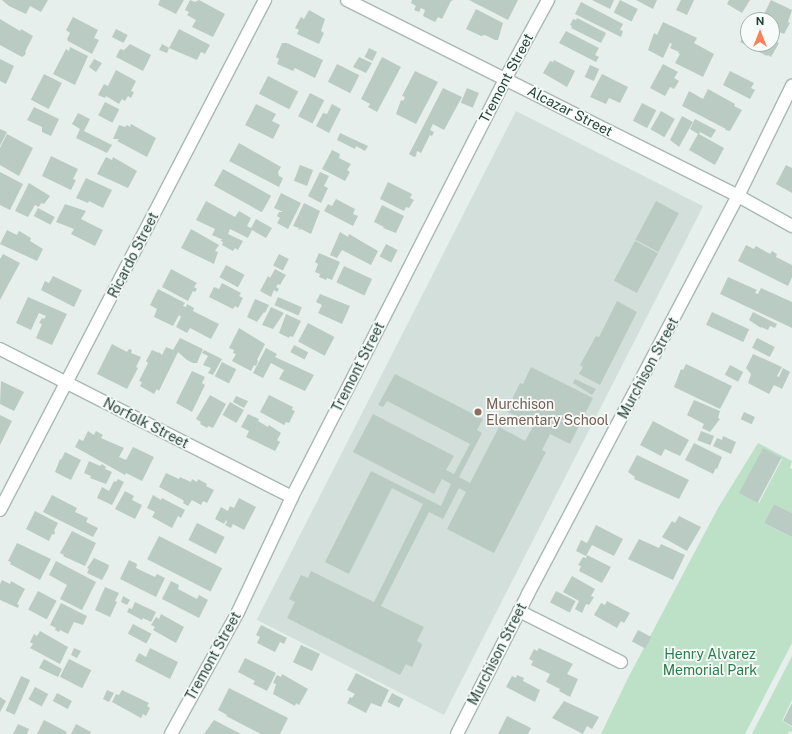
<!DOCTYPE html>
<style>
body{margin:0}
#map{position:relative;width:792px;height:734px;overflow:hidden;background:#e6efeb;font-family:"Public Sans",sans-serif}
div>[style]{position:absolute}
[style*='--x']{left:calc(var(--x)*1px);top:calc(var(--y)*1px);width:calc(var(--w)*1px);rotate:calc(var(--a)*1deg)}
.built>*{inset:0;background:#d3dfda;transform-origin:0 0}
.green>*{inset:0;background:#bde1c7}
.building>*{inset:0;background:#bacbc4;transform-origin:0 0}
.roads{filter:drop-shadow(1px 0 #a8b8b2) drop-shadow(-1px 0 #a8b8b2) drop-shadow(0 1px #a8b8b2) drop-shadow(0 -1px #a8b8b2)}
.minor>*{height:12px;margin:-6px;padding:0 6px;transform-origin:6px;border-radius:6px;background:#fff}
.dots>*{width:11px;height:11px;translate:-50% -50%;box-sizing:border-box;border:2px solid #f7fbf9;border-radius:50%}
span{translate:-50% -50%;white-space:nowrap;text-align:center;line-height:1.15;-webkit-text-stroke:3.5px #f7fbf9;paint-order:stroke}
.street-label{font-size:14px;color:#23433a}
.education-label{font-size:14px;color:#785e54}
.left{translate:0 -50%;text-align:left}
.park-label{font-size:14px;color:#297d49}
.north{position:absolute;left:740px;top:12px;width:40px;height:40px;box-sizing:border-box;background:#f7fbf9;border:1px solid #a2b1ad;border-radius:50%;rotate:0deg;font-size:11px;font-weight:700;line-height:16px;text-align:center;color:#23433a}
.north::after{content:'';display:block;margin:auto;width:14px;height:18px;background:#fb7f58;clip-path:polygon(50% 0,100% 100%,50% 72%,0 100%)}
</style>
<div id="map">
<div class="built">
<div style="left:516px;top:111px;width:210px;height:571px;rotate:27deg"></div>
</div>
<div class="green">
<div style="clip-path:polygon(evenodd,758px 443px,792px 461px,790px 468px,792px 469px,792px 513px,774px 504px,764px 523px,792px 537px,792px 643px,745px 734px,601px 734px,628px 678px,718px 508px,758px 443px,763px 449px,782px 459px,759px 503px,740px 493px,763px 449px)"></div>
<div style="clip-path:polygon(792px 656px,792px 700px,782px 721px,792px 727px,792px 732px,789px 731px,788px 734px,752px 734px)"></div>
</div>
<div class="building">
<div style="clip-path:polygon(2px 0,48px 0,41px 12px,30px 6px,26px 14px,9px 6px)"></div>
<div style="clip-path:polygon(160px 0,184px 0,176px 14px,158px 5px)"></div>
<div style="clip-path:polygon(190px 0,195px 2px,199px 0,225px 14px,213px 37px,192px 27px,196px 20px,187px 15px,189px 12px,185px 10px)"></div>
<div style="clip-path:polygon(412px 0,453px 0,451px 1px,442px 19px,438px 17px,435px 22px,423px 16px,425px 10px,421px 8px,419px 12px,414px 10px,416px 6px,411px 3px)"></div>
<div style="clip-path:polygon(469px 0,518px 0,508px 20px)"></div>
<div style="clip-path:polygon(592px 0,614px 0,610px 9px)"></div>
<div style="left:620px;top:0;width:20px;height:14px;rotate:27deg"></div>
<div style="clip-path:polygon(636px 0,657px 0,653px 9px)"></div>
<div style="clip-path:polygon(681px 0,694px 0,687px 15px,676px 10px)"></div>
<div style="clip-path:polygon(729px 0,750px 0,742px 13px,727px 4px)"></div>
<div style="clip-path:polygon(771px 0,792px 10px,788px 22px,790px 23px,784px 34px,772px 29px,772px 20px,761px 20px)"></div>
<div style="clip-path:polygon(581px 2px,623px 24px,620px 30px,623px 31px,621px 37px,575px 14px)"></div>
<div style="clip-path:polygon(476px 9px,503px 23px,498px 40px,495px 40px,485px 35px,481px 36px,466px 29px)"></div>
<div style="clip-path:polygon(309px 10px,325px 19px,321px 31px,324px 33px,319px 44px,297px 34px,299px 30px,295px 28px,301px 17px,304px 19px)"></div>
<div style="clip-path:polygon(73px 17px,98px 30px,94px 38px,99px 40px,92px 54px,68px 41px,67px 39px,70px 33px,66px 30px)"></div>
<div style="clip-path:polygon(577px 18px,606px 33px,601px 43px,571px 28px,572px 26px,570px 25px,573px 19px,576px 20px)"></div>
<div style="clip-path:polygon(0 19px,20px 31px,21px 29px,33px 36px,25px 52px,26px 52px,25px 55px,22px 57px,0 45px)"></div>
<div style="clip-path:polygon(663px 22px,697px 38px,694px 43px,714px 54px,703px 77px,675px 63px,680px 54px,678px 53px,679px 52px,670px 48px,672px 44px,670px 43px,663px 58px,648px 50px,654px 33px,657px 35px)"></div>
<div style="clip-path:polygon(748px 28px,748px 44px,772px 44px,772px 37px,776px 40px,775px 41px,779px 43px,771px 57px,768px 55px,767px 56px,740px 42px)"></div>
<div style="left:116px;top:29px;width:13px;height:9px;rotate:27deg"></div>
<div style="clip-path:polygon(179px 29px,210px 45px,205px 54px,201px 52px,197px 60px,169px 48px)"></div>
<div style="clip-path:polygon(566px 31px,599px 48px,595px 55px,599px 57px,596px 62px,559px 43px)"></div>
<div style="clip-path:polygon(282px 43px,287px 43px,323px 60px,315px 78px,295px 68px,293px 71px,277px 64px,279px 59px,276px 57px)"></div>
<div style="clip-path:polygon(130px 44px,151px 55px,143px 71px,116px 57px,120px 49px,124px 50px)"></div>
<div style="clip-path:polygon(162px 44px,169px 48px,167px 53px,159px 50px)"></div>
<div style="clip-path:polygon(70px 47px,88px 56px,75px 85px,53px 74px,66px 49px,69px 51px)"></div>
<div style="left:369px;top:48px;width:9px;height:10px;rotate:27deg"></div>
<div style="clip-path:polygon(359px 57px,372px 63px,366px 73px,353px 67px)"></div>
<div style="clip-path:polygon(382px 57px,401px 67px,377px 112px,368px 107px,370px 104px,361px 99px)"></div>
<div style="clip-path:polygon(0 59px,14px 66px,6px 84px,0 81px)"></div>
<div style="clip-path:polygon(94px 59px,102px 63px,96px 72px,89px 67px)"></div>
<div style="clip-path:polygon(554px 60px,575px 71px,567px 87px,543px 73px,550px 61px,553px 62px)"></div>
<div style="left:337px;top:64px;width:25px;height:20px;rotate:27deg"></div>
<div style="clip-path:polygon(663px 64px,678px 72px,674px 78px,679px 81px,674px 89px,670px 87px,665px 96px,650px 88px)"></div>
<div style="left:590px;top:65px;width:10px;height:13px;rotate:24deg"></div>
<div style="clip-path:polygon(116px 70px,136px 81px,131px 91px,134px 92px,131px 98px,128px 96px,125px 101px,122px 99px,119px 104px,106px 96px,105px 98px,98px 95px,104px 84px,108px 86px)"></div>
<div style="clip-path:polygon(415px 71px,438px 82px,416px 124px,396px 114px,401px 100px,403px 101px,405px 97px,402px 96px)"></div>
<div style="clip-path:polygon(730px 71px,754px 83px,751px 88px,755px 90px,750px 99px,723px 85px)"></div>
<div style="left:44px;top:74px;width:20px;height:29px;rotate:27deg"></div>
<div style="clip-path:polygon(602px 74px,628px 87px,620px 103px,609px 98px,606px 104px,590px 97px)"></div>
<div style="left:268px;top:76px;width:34px;height:20px;rotate:27deg"></div>
<div style="clip-path:polygon(443px 88px,462px 97px,444px 130px,433px 124px,430px 130px,434px 132px,432px 136px,430px 135px,421px 153px,417px 151px,416px 156px,414px 157px,409px 154px)"></div>
<div style="left:467px;top:88px;width:13px;height:16px;rotate:23deg"></div>
<div style="clip-path:polygon(708px 89px,735px 104px,734px 106px,742px 110px,730px 131px,725px 130px,726px 129px,682px 106px,689px 91px,703px 99px)"></div>
<div style="left:310px;top:93px;width:16px;height:26px;rotate:27deg"></div>
<div style="left:105px;top:102px;width:16px;height:15px;rotate:27deg"></div>
<div style="left:642px;top:103px;width:16px;height:20px;rotate:27deg"></div>
<div style="clip-path:polygon(256px 104px,276px 114px,272px 121px,280px 125px,273px 139px,245px 125px)"></div>
<div style="clip-path:polygon(332px 104px,341px 109px,329px 133px,316px 126px,323px 113px,327px 114px)"></div>
<div style="clip-path:polygon(34px 107px,59px 119px,51px 136px,42px 132px,42px 127px,27px 120px)"></div>
<div style="left:661px;top:111px;width:16px;height:21px;rotate:30deg"></div>
<div style="clip-path:polygon(78px 113px,90px 119px,84px 131px,112px 145px,107px 153px,76px 138px,80px 129px,72px 124px)"></div>
<div style="clip-path:polygon(682px 116px,693px 122px,679px 147px,670px 140px)"></div>
<div style="clip-path:polygon(695px 119px,716px 130px,711px 138px,700px 132px,699px 134px,724px 148px,715px 165px,689px 150px,698px 134px,690px 129px)"></div>
<div style="clip-path:polygon(131px 124px,156px 138px,147px 157px,117px 141px,119px 139px,113px 139px,119px 125px,125px 127px,127px 125px,130px 127px)"></div>
<div style="clip-path:polygon(0 129px,7px 132px,0 146px)"></div>
<div style="clip-path:polygon(340px 133px,368px 146px,365px 151px,356px 146px,355px 149px,337px 140px)"></div>
<div style="clip-path:polygon(7px 134px,33px 148px,19px 176px,0 165px,0 148px)"></div>
<div style="clip-path:polygon(239px 143px,281px 167px,278px 172px,279px 176px,283px 178px,279px 187px,229px 161px)"></div>
<div style="clip-path:polygon(332px 150px,340px 154px,339px 158px,351px 164px,347px 170px,350px 172px,345px 181px,322px 169px)"></div>
<div style="clip-path:polygon(51px 156px,78px 169px,73px 179px,76px 180px,71px 190px,42px 176px)"></div>
<div style="clip-path:polygon(106px 157px,112px 160px,113px 157px,137px 171px,128px 188px,97px 174px)"></div>
<div style="left:300px;top:165px;width:14px;height:17px;rotate:21deg"></div>
<div style="clip-path:polygon(786px 165px,792px 168px,792px 193px,776px 184px)"></div>
<div style="left:223px;top:169px;width:55px;height:19px;rotate:29deg"></div>
<div style="clip-path:polygon(0 172px,23px 184px,10px 210px,0 205px)"></div>
<div style="clip-path:polygon(320px 172px,329px 176px,324px 186px,328px 188px,321px 203px,308px 196px)"></div>
<div style="clip-path:polygon(86px 178px,112px 190px,103px 208px,89px 201px,88px 203px,76px 198px)"></div>
<div style="clip-path:polygon(388px 182px,412px 194px,410px 198px,414px 200px,409px 208px,406px 207px,404px 211px,380px 199px)"></div>
<div style="clip-path:polygon(29px 183px,50px 196px,44px 204px,41px 203px,39px 207px,35px 205px,28px 217px,15px 211px)"></div>
<div style="clip-path:polygon(281px 193px,301px 203px,288px 229px,277px 223px,280px 218px,277px 216px,279px 212px,283px 212px,274px 208px)"></div>
<div style="clip-path:polygon(336px 199px,355px 209px,353px 214px,358px 216px,353px 226px,324px 211px,328px 204px,332px 206px)"></div>
<div style="clip-path:polygon(206px 201px,235px 217px,239px 211px,251px 218px,247px 226px,251px 228px,256px 219px,272px 228px,266px 238px,252px 230px,248px 238px,230px 229px,228px 234px,243px 241px,238px 250px,235px 248px,233px 251px,222px 245px,223px 242px,220px 240px,223px 240px,212px 235px,215px 229px,196px 220px)"></div>
<div style="left:656px;top:201px;width:26px;height:44px;rotate:28deg"></div>
<div style="clip-path:polygon(304px 203px,320px 211px,311px 234px,301px 229px,298px 230px,299px 228px,293px 226px)"></div>
<div style="clip-path:polygon(65px 204px,86px 211px,81px 219px,103px 230px,95px 246px,71px 234px,74px 229px,56px 222px)"></div>
<div style="clip-path:polygon(382px 205px,404px 216px,396px 233px,383px 228px,384px 227px,374px 222px)"></div>
<div style="left:38px;top:208px;width:19px;height:9px;rotate:28deg"></div>
<div style="clip-path:polygon(191px 229px,219px 245px,215px 251px,218px 252px,214px 264px,181px 248px)"></div>
<div style="clip-path:polygon(7px 230px,17px 235px,19px 231px,31px 238px,30px 241px,43px 249px,37px 261px,0 244px)"></div>
<div style="clip-path:polygon(340px 232px,348px 237px,349px 234px,378px 251px,371px 265px,342px 250px,337px 258px,330px 255px)"></div>
<div style="left:635px;top:241px;width:26px;height:45px;rotate:28deg"></div>
<div style="left:386px;top:244px;width:13px;height:14px;rotate:27deg"></div>
<div style="clip-path:polygon(746px 245px,754px 249px,756px 246px,770px 254px,772px 251px,777px 254px,776px 257px,792px 265px,792px 277px,788px 286px,738px 261px)"></div>
<div style="clip-path:polygon(319px 253px,340px 262px,332px 280px,327px 278px,326px 280px,319px 277px,320px 274px,315px 272px,318px 264px,315px 262px)"></div>
<div style="clip-path:polygon(3px 254px,20px 263px,0 300px,0 259px)"></div>
<div style="left:279px;top:254px;width:11px;height:13px;rotate:27deg"></div>
<div style="left:226px;top:265px;width:21px;height:14px;rotate:28deg"></div>
<div style="left:344px;top:266px;width:31px;height:18px;rotate:25deg"></div>
<div style="clip-path:polygon(171px 269px,197px 283px,194px 287px,197px 289px,195px 292px,193px 291px,188px 301px,162px 287px)"></div>
<div style="clip-path:polygon(275px 269px,286px 275px,280px 285px,278px 284px,276px 287px,279px 289px,277px 292px,274px 290px,271px 297px,260px 291px,268px 276px,270px 278px)"></div>
<div style="clip-path:polygon(53px 276px,82px 290px,74px 307px,41px 290px,45px 281px,49px 283px)"></div>
<div style="clip-path:polygon(728px 277px,757px 290px,755px 293px,758px 294px,761px 288px,792px 302px,792px 328px,720px 294px)"></div>
<div style="clip-path:polygon(222px 283px,241px 293px,239px 296px,243px 298px,238px 308px,235px 306px,233px 309px,209px 297px,214px 287px,219px 289px)"></div>
<div style="clip-path:polygon(158px 289px,185px 303px,183px 306px,186px 307px,187px 304px,194px 308px,193px 311px,219px 324px,211px 339px,190px 328px,187px 333px,176px 327px,181px 317px,179px 315px,173px 326px,154px 317px,157px 309px,150px 305px)"></div>
<div style="clip-path:polygon(320px 294px,350px 306px,342px 324px,318px 313px,322px 305px,316px 302px)"></div>
<div style="clip-path:polygon(28px 297px,67px 314px,52px 345px,36px 338px,42px 324px,39px 323px,42px 318px,44px 319px,46px 316px,39px 313px,31px 330px,16px 323px)"></div>
<div style="left:278px;top:297px;width:26px;height:9px;rotate:23deg"></div>
<div style="clip-path:polygon(255px 299px,269px 305px,265px 313px,264px 312px,257px 322px,247px 317px)"></div>
<div style="clip-path:polygon(617px 301px,637px 312px,600px 385px,579px 374px,583px 367px,580px 365px,596px 336px,599px 337px)"></div>
<div style="clip-path:polygon(271px 307px,284px 313px,273px 329px,262px 325px)"></div>
<div style="left:712px;top:312px;width:41px;height:14px;rotate:25deg"></div>
<div style="clip-path:polygon(753px 312px,777px 324px,775px 328px,770px 326px,768px 330px,761px 327px,761px 328px,749px 320px)"></div>
<div style="clip-path:polygon(286px 314px,301px 321px,293px 337px,290px 336px,289px 338px,279px 333px)"></div>
<div style="left:308px;top:323px;width:30px;height:21px;rotate:28deg"></div>
<div style="clip-path:polygon(239px 328px,265px 344px,257px 360px,258px 361px,256px 366px,254px 365px,251px 371px,232px 361px,236px 354px,233px 353px,234px 350px,229px 348px)"></div>
<div style="clip-path:polygon(180px 338px,203px 349px,197px 363px,193px 363px,187px 360px,178px 352px,159px 391px,157px 389px,154px 394px,140px 386px,142px 382px,139px 381px,148px 363px,146px 361px,152px 350px,159px 353px,159px 352px,162px 355px,166px 347px,173px 350px)"></div>
<div style="left:757px;top:338px;width:20px;height:11px;rotate:27deg"></div>
<div style="clip-path:polygon(112px 344px,127px 352px,129px 349px,132px 350px,131px 353px,141px 357px,136px 367px,138px 368px,127px 389px,97px 374px)"></div>
<div style="left:294px;top:345px;width:16px;height:8px;rotate:27deg"></div>
<div style="clip-path:polygon(266px 348px,277px 354px,275px 357px,314px 375px,305px 391px,279px 379px,284px 370px,271px 363px,263px 378px,253px 373px)"></div>
<div style="clip-path:polygon(204px 350px,222px 359px,213px 375px,208px 373px,211px 368px,203px 365px,208px 356px,202px 353px)"></div>
<div style="clip-path:polygon(753px 354px,782px 367px,777px 376px,779px 377px,783px 368px,790px 372px,782px 389px,774px 385px,769px 394px,748px 383px,751px 374px,746px 368px)"></div>
<div style="left:222px;top:362px;width:16px;height:16px;rotate:27deg"></div>
<div style="clip-path:polygon(686px 364px,732px 386px,720px 409px,674px 387px,681px 369px,683px 370px)"></div>
<div style="left:730px;top:365px;width:15px;height:11px;rotate:28deg"></div>
<div style="clip-path:polygon(531px 367px,593px 398px,570px 444px,550px 434px,542px 450px,546px 452px,494px 553px,447px 529px,466px 492px,459px 488px,443px 519px,429px 512px,381px 606px,424px 627px,417px 641px,422px 644px,421px 648px,412px 667px,406px 664px,400px 675px,287px 618px,295px 602px,289px 599px,301px 575px,308px 578px,311px 571px,374px 602px,423px 504px,392px 488px,349px 574px,325px 562px,371px 471px,441px 506px,451px 484px,442px 479px,434px 494px,353px 452px,373px 414px,454px 456px,446px 470px,454px 474px,470px 444px,387px 401px,383px 407px,378px 405px,395px 374px,483px 419px,477px 430px,482px 433px,459px 477px,470px 483px,499px 427px,525px 441px,534px 425px,506px 411px,520px 383px,523px 384px)"></div>
<div style="clip-path:polygon(192px 371px,205px 377px,202px 383px,205px 385px,192px 412px,176px 403px)"></div>
<div style="clip-path:polygon(575px 379px,596px 389px,592px 395px,573px 383px)"></div>
<div style="clip-path:polygon(1px 381px,24px 392px,14px 411px,0 404px)"></div>
<div style="clip-path:polygon(210px 395px,226px 404px,213px 428px,208px 426px,207px 428px,200px 424px,201px 422px,196px 419px)"></div>
<div style="clip-path:polygon(269px 395px,293px 407px,292px 410px,295px 411px,289px 423px,286px 422px,284px 425px,260px 412px)"></div>
<div style="clip-path:polygon(236px 396px,248px 401px,244px 408px,233px 402px)"></div>
<div style="clip-path:polygon(694px 400px,720px 411px,718px 418px,720px 419px,710px 432px,702px 428px,704px 424px,687px 415px)"></div>
<div style="left:230px;top:402px;width:16px;height:15px;rotate:30deg"></div>
<div style="left:744px;top:412px;width:12px;height:8px;rotate:24deg"></div>
<div style="clip-path:polygon(248px 414px,259px 419px,258px 421px,268px 427px,269px 425px,281px 433px,277px 440px,280px 442px,275px 451px,246px 437px,249px 431px,241px 427px)"></div>
<div style="clip-path:polygon(0 415px,12px 421px,0 445px)"></div>
<div style="clip-path:polygon(653px 421px,689px 440px,680px 456px,665px 449px,661px 456px,640px 445px)"></div>
<div style="clip-path:polygon(88px 431px,94px 435px,96px 431px,103px 435px,101px 438px,124px 448px,119px 457px,126px 460px,133px 447px,154px 457px,142px 481px,126px 473px,125px 475px,75px 447px,79px 439px,83px 441px)"></div>
<div style="left:701px;top:431px;width:14px;height:10px;rotate:21deg"></div>
<div style="clip-path:polygon(723px 436px,736px 442px,731px 454px,713px 446px,717px 438px,722px 440px)"></div>
<div style="clip-path:polygon(694px 443px,722px 457px,717px 469px,716px 468px,713px 474px,685px 460px)"></div>
<div style="left:763px;top:448px;width:21px;height:51px;rotate:28deg"></div>
<div style="clip-path:polygon(65px 452px,81px 460px,71px 480px,55px 472px,60px 459px,61px 460px)"></div>
<div style="clip-path:polygon(637px 455px,689px 480px,679px 499px,634px 479px,635px 477px,628px 472px)"></div>
<div style="clip-path:polygon(89px 461px,100px 466px,102px 464px,106px 467px,105px 469px,112px 472px,106px 484px,90px 478px,91px 476px,84px 473px)"></div>
<div style="clip-path:polygon(166px 473px,179px 479px,180px 477px,191px 482px,192px 479px,197px 482px,198px 479px,207px 484px,206px 486px,214px 490px,207px 503px,203px 501px,201px 505px,192px 500px,188px 506px,183px 503px,184px 501px,181px 499px,159px 487px)"></div>
<div style="clip-path:polygon(118px 479px,124px 482px,112px 505px,97px 498px,102px 487px,109px 491px,114px 481px,116px 482px)"></div>
<div style="clip-path:polygon(125px 491px,134px 496px,132px 500px,142px 505px,135px 519px,115px 509px)"></div>
<div style="clip-path:polygon(52px 495px,77px 508px,75px 512px,88px 518px,86px 522px,98px 528px,93px 537px,43px 512px)"></div>
<div style="clip-path:polygon(153px 495px,161px 500px,162px 498px,185px 510px,181px 518px,178px 516px,172px 528px,152px 517px,155px 512px,147px 508px)"></div>
<div style="clip-path:polygon(239px 498px,256px 507px,244px 530px,233px 524px,231px 528px,225px 525px,227px 522px,226px 520px,224px 524px,215px 519px,221px 507px,228px 511px,230px 506px,234px 508px)"></div>
<div style="clip-path:polygon(774px 504px,792px 513px,792px 537px,764px 523px)"></div>
<div style="clip-path:polygon(35px 511px,58px 523px,54px 531px,55px 532px,54px 535px,52px 534px,49px 541px,26px 529px)"></div>
<div style="clip-path:polygon(679px 516px,701px 527px,687px 551px,662px 537px,672px 521px,675px 523px)"></div>
<div style="left:197px;top:523px;width:31px;height:19px;rotate:27deg"></div>
<div style="clip-path:polygon(596px 525px,623px 539px,614px 556px,592px 545px,586px 556px,576px 551px,581px 540px,587px 543px)"></div>
<div style="clip-path:polygon(72px 531px,96px 543px,85px 566px,63px 556px,64px 555px,60px 553px)"></div>
<div style="left:159px;top:536px;width:71px;height:26px;rotate:27deg"></div>
<div style="clip-path:polygon(639px 539px,659px 548px,661px 544px,685px 555px,673px 580px,628px 559px)"></div>
<div style="clip-path:polygon(17px 543px,51px 559px,40px 580px,10px 564px,11px 562px,8px 561px)"></div>
<div style="clip-path:polygon(587px 555px,611px 567px,602px 583px,579px 571px,581px 566px,578px 565px,583px 557px,586px 558px)"></div>
<div style="clip-path:polygon(94px 558px,109px 565px,108px 569px,102px 580px,87px 573px,89px 569px,87px 568px)"></div>
<div style="clip-path:polygon(129px 560px,137px 564px,136px 568px,155px 577px,157px 574px,165px 578px,156px 597px,120px 579px)"></div>
<div style="clip-path:polygon(56px 561px,96px 582px,82px 610px,60px 599px,67px 585px,49px 575px)"></div>
<div style="clip-path:polygon(572px 576px,595px 589px,591px 596px,594px 597px,589px 605px,586px 604px,582px 613px,575px 609px,579px 601px,563px 592px)"></div>
<div style="clip-path:polygon(2px 580px,10px 584px,11px 581px,25px 589px,17px 604px,19px 605px,18px 608px,0 600px,0 584px)"></div>
<div style="clip-path:polygon(171px 581px,179px 585px,178px 589px,197px 599px,199px 595px,208px 600px,199px 618px,162px 599px)"></div>
<div style="clip-path:polygon(105px 587px,119px 593px,115px 601px,117px 602px,110px 617px,95px 610px)"></div>
<div style="left:38px;top:591px;width:21px;height:21px;rotate:28deg"></div>
<div style="left:556px;top:591px;width:22px;height:13px;rotate:27deg"></div>
<div style="clip-path:polygon(123px 596px,130px 600px,127px 605px,121px 602px)"></div>
<div style="clip-path:polygon(607px 601px,630px 613px,624px 623px,621px 621px,617px 628px,594px 615px,601px 603px,605px 605px)"></div>
<div style="clip-path:polygon(135px 602px,156px 612px,151px 622px,143px 618px,142px 620px,127px 612px,129px 608px,132px 609px)"></div>
<div style="clip-path:polygon(61px 603px,87px 616px,83px 625px,74px 622px,68px 634px,60px 630px,59px 632px,55px 630px,56px 628px,50px 625px)"></div>
<div style="clip-path:polygon(161px 614px,184px 627px,176px 643px,153px 630px,155px 627px,151px 625px,156px 617px,159px 619px)"></div>
<div style="left:133px;top:624px;width:21px;height:11px;rotate:28deg"></div>
<div style="clip-path:polygon(261px 625px,287px 638px,284px 644px,280px 642px,275px 652px,257px 643px,260px 637px,256px 635px)"></div>
<div style="left:638px;top:630px;width:15px;height:13px;rotate:28deg"></div>
<div style="clip-path:polygon(40px 631px,68px 647px,60px 664px,30px 648px,33px 644px,30px 642px,34px 634px,37px 636px)"></div>
<div style="left:301px;top:645px;width:21px;height:19px;rotate:25deg"></div>
<div style="clip-path:polygon(74px 648px,81px 651px,77px 658px,71px 655px)"></div>
<div style="clip-path:polygon(150px 648px,178px 662px,170px 679px,135px 661px,139px 653px,146px 657px)"></div>
<div style="clip-path:polygon(539px 648px,573px 664px,567px 674px,578px 679px,570px 697px,559px 691px,560px 689px,546px 682px,550px 674px,531px 665px,533px 661px,529px 659px,534px 649px,537px 651px)"></div>
<div style="clip-path:polygon(245px 658px,276px 673px,267px 691px,253px 684px,255px 681px,238px 672px)"></div>
<div style="clip-path:polygon(44px 659px,62px 669px,58px 677px,39px 668px)"></div>
<div style="left:69px;top:659px;width:25px;height:20px;rotate:27deg"></div>
<div style="clip-path:polygon(356px 673px,389px 690px,381px 707px,371px 703px,366px 713px,347px 703px,350px 697px,352px 698px,355px 694px,347px 690px)"></div>
<div style="clip-path:polygon(282px 674px,308px 689px,299px 705px,296px 703px,295px 706px,273px 694px,276px 684px,273px 683px,277px 675px,281px 677px)"></div>
<div style="clip-path:polygon(517px 675px,524px 678px,523px 681px,540px 690px,535px 702px,506px 687px,512px 676px,516px 678px)"></div>
<div style="left:21px;top:676px;width:10px;height:38px;rotate:24deg"></div>
<div style="left:35px;top:687px;width:15px;height:14px;rotate:28deg"></div>
<div style="clip-path:polygon(229px 688px,288px 718px,280px 734px,261px 734px,226px 716px,227px 715px,218px 710px)"></div>
<div style="clip-path:polygon(107px 690px,114px 693px,109px 702px,103px 699px)"></div>
<div style="clip-path:polygon(122px 690px,149px 703px,147px 706px,150px 708px,146px 716px,143px 714px,141px 718px,112px 702px,116px 694px,119px 695px)"></div>
<div style="left:57px;top:693px;width:17px;height:9px;rotate:28deg"></div>
<div style="left:392px;top:693px;width:13px;height:10px;rotate:27deg"></div>
<div style="clip-path:polygon(0 697px,6px 701px,0 712px)"></div>
<div style="clip-path:polygon(564px 701px,599px 717px,592px 729px,587px 726px,583px 734px,552px 718px)"></div>
<div style="clip-path:polygon(792px 703px,792px 726px,783px 721px)"></div>
<div style="clip-path:polygon(507px 716px,531px 728px,528px 734px,498px 734px)"></div>
<div style="clip-path:polygon(44px 720px,67px 732px,66px 734px,37px 734px)"></div>
<div style="clip-path:polygon(214px 720px,241px 734px,204px 734px)"></div>
<div style="clip-path:polygon(18px 724px,29px 729px,27px 734px,13px 734px)"></div>
<div style="clip-path:polygon(76px 724px,91px 732px,90px 734px,71px 734px)"></div>
</div>
<div class="roads">
<div class="minor">
<div style="--x:347;--y:0;--w:437;--a:26.6"></div>
<div style="--x:738;--y:196;--w:62;--a:29.1"></div>
<div style="--x:0;--y:349;--w:327;--a:26.9"></div>
<div style="--x:0;--y:510;--w:575;--a:-62.54"></div>
<div style="--x:519;--y:611;--w:114;--a:26.6"></div>
<div style="--x:171;--y:734;--w:139;--a:-61.2"></div>
<div style="--x:238;--y:612;--w:127;--a:-64.8"></div>
<div style="--x:292;--y:497;--w:138;--a:-62.9"></div>
<div style="--x:355;--y:374;--w:331;--a:-63"></div>
<div style="--x:505;--y:79;--w:90;--a:-61.4"></div>
<div style="--x:457;--y:734;--w:157;--a:-63.1"></div>
<div style="--x:528;--y:594;--w:450;--a:-62.2"></div>
<div style="--x:738;--y:196;--w:123;--a:-63.9"></div>
</div>
</div>
<div class="dots">
<div style="left:478px;top:412px;background:#8d6e63"></div>
</div>
<div class="street-label">
<span style="left:506px;top:78px;rotate:-62deg">Tremont Street</span>
<span style="left:570px;top:111px;rotate:27deg">Alcazar Street</span>
<span style="left:133px;top:255px;rotate:-63deg">Ricardo Street</span>
<span style="left:358px;top:367px;rotate:-63deg">Tremont Street</span>
<span style="left:648px;top:368px;rotate:-62deg">Murchison Street</span>
<span style="left:146px;top:423px;rotate:27deg">Norfolk Street</span>
<span style="left:497px;top:654px;rotate:-63deg">Murchison Street</span>
<span style="left:213px;top:656px;rotate:-61deg">Tremont Street</span>
</div>
<div class="education-label">
<span class="left" style="left:486px;top:412px">Murchison<br>Elementary School</span>
</div>
<div class="park-label">
<span style="left:710px;top:662px">Henry Alvarez<br>Memorial Park</span>
</div>
<div class="north">N</div>
</div>
